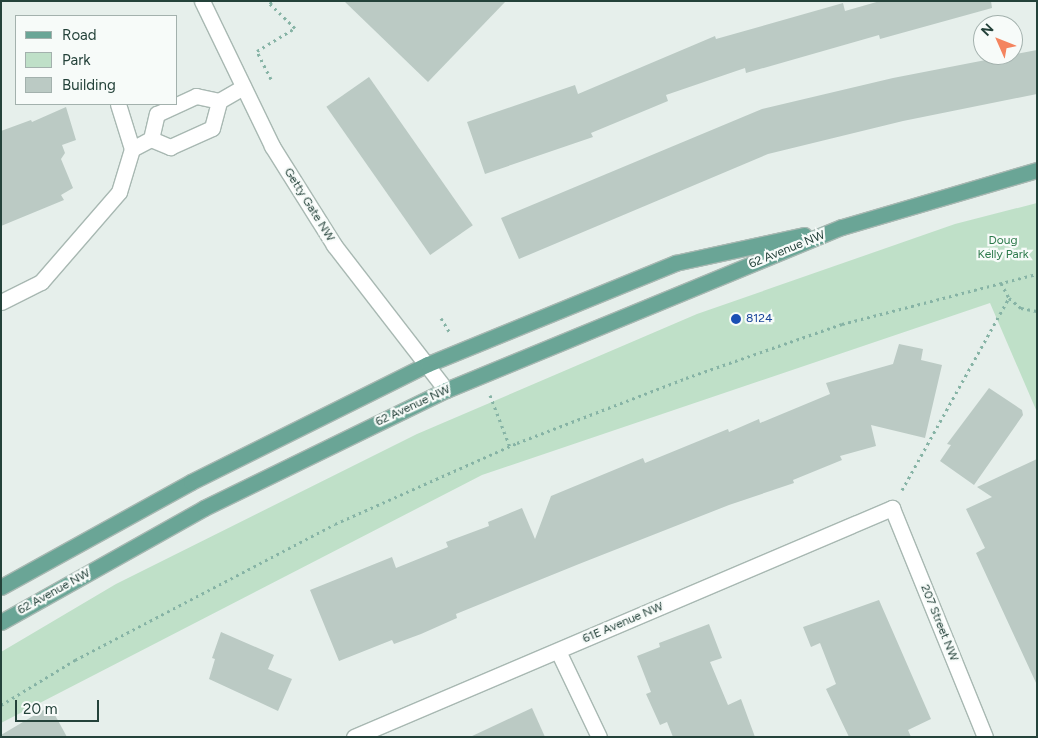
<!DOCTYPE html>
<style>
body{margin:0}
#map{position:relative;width:1038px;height:738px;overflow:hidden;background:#e6efeb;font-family:Figtree,sans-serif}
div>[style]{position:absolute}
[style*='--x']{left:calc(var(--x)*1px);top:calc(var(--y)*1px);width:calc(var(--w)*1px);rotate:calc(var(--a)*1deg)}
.green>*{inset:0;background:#bfe0c8}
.building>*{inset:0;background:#bbcac4;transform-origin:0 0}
.path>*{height:3px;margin-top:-1.5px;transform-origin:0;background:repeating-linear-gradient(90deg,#86b3a5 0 2.5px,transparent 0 6.5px)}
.roads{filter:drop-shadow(1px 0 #a8b8b2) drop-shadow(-1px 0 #a8b8b2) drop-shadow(0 1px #a8b8b2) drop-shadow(0 -1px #a8b8b2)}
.minor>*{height:15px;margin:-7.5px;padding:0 7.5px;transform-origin:7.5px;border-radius:7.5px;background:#fff}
.major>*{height:15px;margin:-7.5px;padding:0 7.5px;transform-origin:7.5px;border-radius:7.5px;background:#6aa596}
.dots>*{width:14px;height:14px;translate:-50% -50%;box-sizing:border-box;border:2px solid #f7fbf9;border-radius:50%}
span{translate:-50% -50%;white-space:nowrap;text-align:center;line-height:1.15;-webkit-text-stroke:4.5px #f7fbf9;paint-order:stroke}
.street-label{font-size:12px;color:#24423a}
.park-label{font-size:12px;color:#2d7a4b}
.transit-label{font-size:12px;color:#164399}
.left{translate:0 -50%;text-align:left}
.frame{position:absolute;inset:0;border:2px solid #24423a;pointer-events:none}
.legend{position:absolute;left:15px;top:15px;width:162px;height:90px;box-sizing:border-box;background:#f7fbf9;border:1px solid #a3b1ad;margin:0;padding:6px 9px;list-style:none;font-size:15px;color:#24423a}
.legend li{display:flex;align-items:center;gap:10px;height:25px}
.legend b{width:25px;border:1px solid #a3b1ad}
.north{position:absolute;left:973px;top:15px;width:50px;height:50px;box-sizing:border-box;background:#f7fbf9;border:1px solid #a3b1ad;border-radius:50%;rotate:314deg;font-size:14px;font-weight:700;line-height:20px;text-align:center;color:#24423a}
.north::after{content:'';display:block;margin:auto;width:18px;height:22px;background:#f4845f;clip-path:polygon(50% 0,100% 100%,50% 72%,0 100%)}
.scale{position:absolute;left:15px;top:700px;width:84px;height:22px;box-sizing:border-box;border:2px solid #24423a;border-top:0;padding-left:6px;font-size:15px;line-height:18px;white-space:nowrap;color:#24423a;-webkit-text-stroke:4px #f7fbf9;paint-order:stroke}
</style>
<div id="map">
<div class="green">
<div style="clip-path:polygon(1037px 203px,1037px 412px,990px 303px,482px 475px,1px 723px,1px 652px,116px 584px,417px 434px,697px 314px,955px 224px)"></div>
</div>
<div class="building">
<div style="clip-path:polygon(344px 1px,506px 1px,428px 82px)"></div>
<div style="clip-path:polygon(880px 1px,991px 1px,992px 8px,880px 39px,879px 35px,746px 73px,745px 68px,666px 95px,668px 101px,591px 133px,593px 137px,485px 174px,467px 122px,575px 85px,578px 94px,715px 36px,716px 39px,843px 3px,845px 11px)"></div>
<div style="clip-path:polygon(1037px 50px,1037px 94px,903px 121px,768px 154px,519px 259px,501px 218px,762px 109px,893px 78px)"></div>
<div style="left:369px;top:77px;width:181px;height:52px;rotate:55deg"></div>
<div style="clip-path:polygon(66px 107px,76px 140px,62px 145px,65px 153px,61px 159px,73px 188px,61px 195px,64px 200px,1px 226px,1px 131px,31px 120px,32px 122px)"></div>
<div style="clip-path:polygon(899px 344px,923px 349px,921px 360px,942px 365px,925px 438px,871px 425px,876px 446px,840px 456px,842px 460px,793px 480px,794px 483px,729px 505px,579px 564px,456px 614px,457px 618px,421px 634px,394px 644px,392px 640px,339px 661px,310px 590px,392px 557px,396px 568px,448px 547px,446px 542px,489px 526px,488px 522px,522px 508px,535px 539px,551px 496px,643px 458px,645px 463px,728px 429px,729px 432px,759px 419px,760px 423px,830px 394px,826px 383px,893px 364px)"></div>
<div style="clip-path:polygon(989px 388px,1022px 410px,1023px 415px,974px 485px,940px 461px,951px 445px,947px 444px)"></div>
<div style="clip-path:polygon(1037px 459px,1037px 685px,976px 553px,985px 548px,966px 509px,992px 497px,977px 487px)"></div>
<div style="clip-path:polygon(879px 600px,931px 719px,908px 730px,911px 737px,849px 737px,826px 689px,836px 684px,820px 643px,811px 647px,803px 627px)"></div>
<div style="clip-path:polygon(709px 624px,722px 658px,710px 662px,728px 705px,741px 699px,755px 737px,673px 737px,667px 722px,660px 725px,646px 694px,651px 692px,637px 656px,660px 647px,659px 643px)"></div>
<div style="clip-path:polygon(221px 632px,274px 655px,268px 669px,292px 679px,278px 711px,209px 679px,215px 659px,212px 658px)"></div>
<div style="clip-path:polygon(50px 706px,67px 737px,1px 737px,1px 735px)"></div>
<div style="clip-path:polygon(532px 708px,545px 737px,470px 737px)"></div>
</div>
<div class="path">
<div style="--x:271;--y:79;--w:31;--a:-117"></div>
<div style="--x:257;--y:51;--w:44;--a:-31.2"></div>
<div style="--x:295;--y:28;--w:35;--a:-136"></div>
<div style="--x:270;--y:4;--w:4;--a:-56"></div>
<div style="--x:1001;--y:283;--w:17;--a:62"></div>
<div style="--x:1009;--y:298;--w:16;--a:40"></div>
<div style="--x:1021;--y:308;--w:16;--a:11"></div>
<div style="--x:441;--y:318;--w:17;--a:59"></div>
<div style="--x:490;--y:395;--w:56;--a:69"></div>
<div style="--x:902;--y:490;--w:220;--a:-60.9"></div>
<div style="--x:1;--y:705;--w:87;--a:-31.3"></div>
<div style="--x:75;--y:660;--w:293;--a:-27.6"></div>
<div style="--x:335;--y:524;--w:199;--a:-24"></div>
<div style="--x:517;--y:443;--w:181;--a:-21"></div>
<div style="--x:686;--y:378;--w:165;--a:-19.1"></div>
<div style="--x:842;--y:324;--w:201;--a:-14.4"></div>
</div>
<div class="roads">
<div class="minor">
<div style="--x:202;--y:1;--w:161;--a:64.2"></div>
<div style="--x:272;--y:146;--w:117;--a:57.9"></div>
<div style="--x:334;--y:245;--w:183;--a:52.3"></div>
<div style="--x:118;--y:104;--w:47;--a:72.7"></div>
<div style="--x:132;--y:149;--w:21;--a:-28"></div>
<div style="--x:151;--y:139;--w:26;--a:-77"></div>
<div style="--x:157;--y:114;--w:43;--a:-24.8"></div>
<div style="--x:196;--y:96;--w:24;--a:12"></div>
<div style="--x:219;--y:101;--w:28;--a:-30"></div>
<div style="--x:151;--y:139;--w:21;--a:23"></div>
<div style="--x:170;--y:147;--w:46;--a:-24.3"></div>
<div style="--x:212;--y:128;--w:28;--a:-75"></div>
<div style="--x:1;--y:302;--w:45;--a:-26.6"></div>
<div style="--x:41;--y:282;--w:119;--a:-49.1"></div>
<div style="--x:119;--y:192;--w:45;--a:-73.2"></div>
<div style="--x:558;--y:651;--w:95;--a:64.5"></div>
<div style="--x:354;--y:737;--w:585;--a:-23.06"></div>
<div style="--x:892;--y:508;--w:247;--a:67.9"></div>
</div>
<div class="major">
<div style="--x:1;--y:587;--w:217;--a:-28.9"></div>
<div style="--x:191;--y:482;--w:265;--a:-26.5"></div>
<div style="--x:428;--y:364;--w:267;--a:-22.2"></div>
<div style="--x:675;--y:263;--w:132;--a:-12.2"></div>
<div style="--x:1;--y:622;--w:233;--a:-29.3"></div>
<div style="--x:204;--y:508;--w:269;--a:-26"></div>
<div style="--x:446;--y:390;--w:428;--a:-22.4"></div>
<div style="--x:842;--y:227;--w:203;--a:-16.3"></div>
</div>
</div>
<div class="dots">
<div style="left:736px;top:319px;background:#1a4fb4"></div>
</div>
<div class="street-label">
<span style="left:309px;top:205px;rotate:58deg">Getty Gate NW</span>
<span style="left:787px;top:250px;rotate:-22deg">62 Avenue NW</span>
<span style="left:413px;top:406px;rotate:-25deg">62 Avenue NW</span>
<span style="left:54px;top:592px;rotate:-29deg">62 Avenue NW</span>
<span style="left:623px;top:623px;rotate:-23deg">61E Avenue NW</span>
<span style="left:939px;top:623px;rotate:68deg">207 Street NW</span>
</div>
<div class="park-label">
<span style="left:1003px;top:248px">Doug<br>Kelly Park</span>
</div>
<div class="transit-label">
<span class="left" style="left:746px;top:319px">8124</span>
</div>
<div class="frame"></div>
<ul class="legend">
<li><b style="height:6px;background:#6aa596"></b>Road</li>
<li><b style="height:14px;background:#bfe0c8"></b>Park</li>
<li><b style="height:14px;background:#bbcac4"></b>Building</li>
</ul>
<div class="north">N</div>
<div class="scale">20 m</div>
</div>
